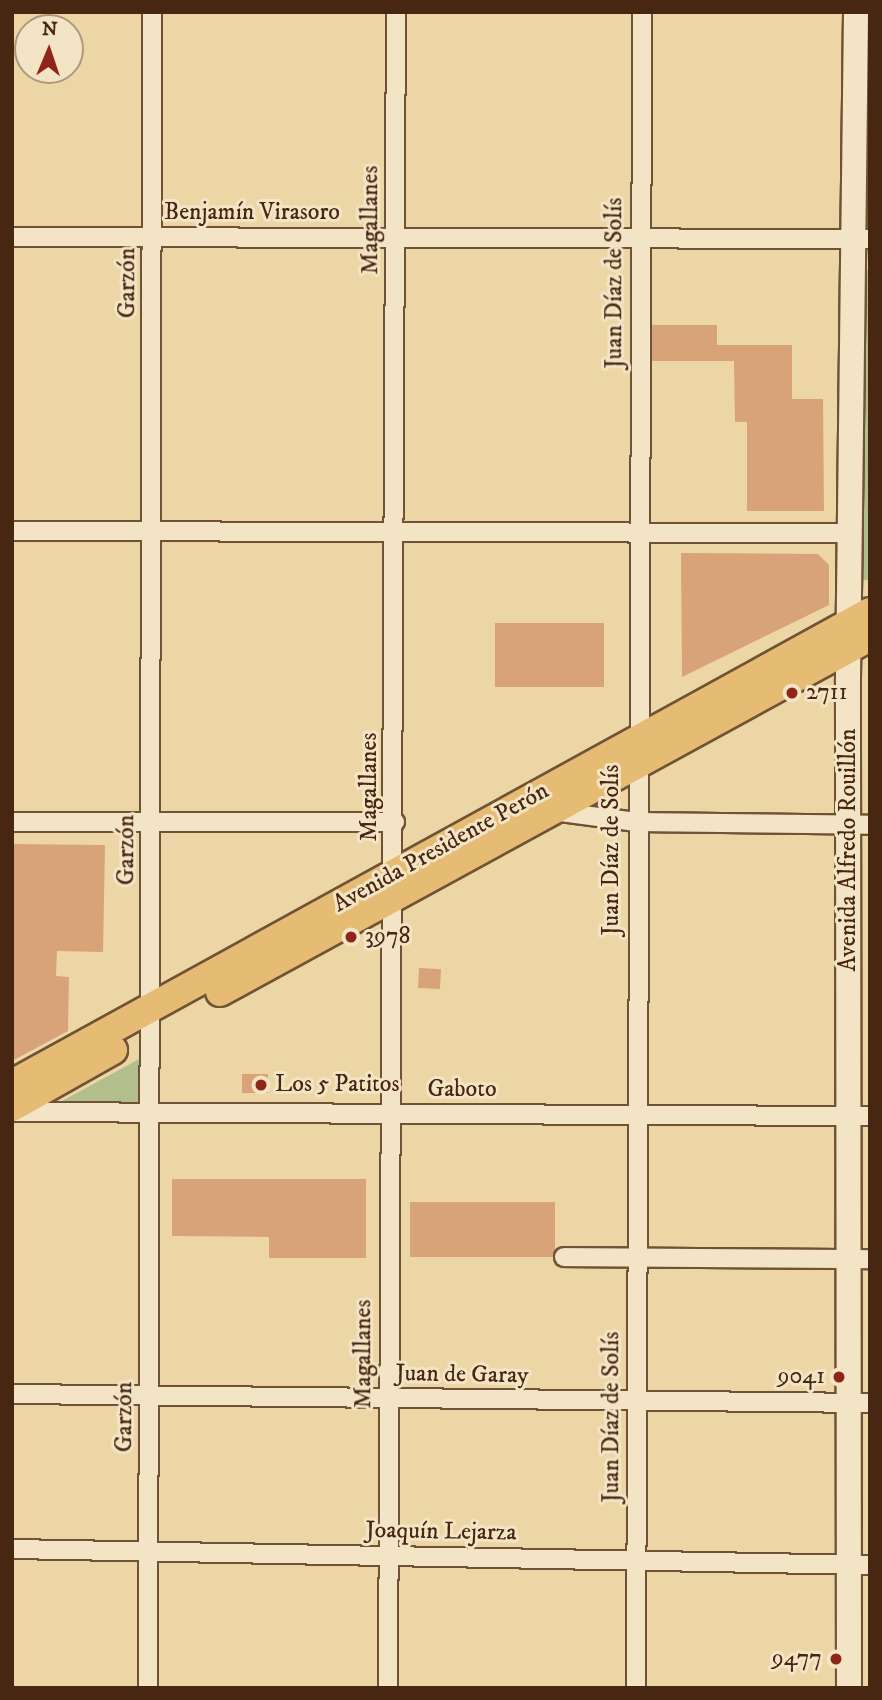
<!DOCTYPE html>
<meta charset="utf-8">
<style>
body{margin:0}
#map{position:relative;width:882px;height:1700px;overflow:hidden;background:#edd6a6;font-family:"IM FELL DW Pica",serif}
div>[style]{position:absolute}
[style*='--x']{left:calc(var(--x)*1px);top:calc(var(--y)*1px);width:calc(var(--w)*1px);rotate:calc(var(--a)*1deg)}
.green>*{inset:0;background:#b2bf8c;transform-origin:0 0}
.building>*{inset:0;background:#d8a378;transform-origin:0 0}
.roads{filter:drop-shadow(2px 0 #705336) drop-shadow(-2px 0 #705336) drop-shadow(0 2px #705336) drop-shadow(0 -2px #705336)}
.street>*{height:18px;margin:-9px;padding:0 9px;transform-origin:9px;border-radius:9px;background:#f3e4c5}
.secondary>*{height:24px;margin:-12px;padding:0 12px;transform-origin:12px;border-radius:12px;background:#f3e4c5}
.primary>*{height:28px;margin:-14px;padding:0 14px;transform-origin:14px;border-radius:14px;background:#e6bb73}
.dots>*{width:19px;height:19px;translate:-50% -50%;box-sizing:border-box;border:4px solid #f3e4c5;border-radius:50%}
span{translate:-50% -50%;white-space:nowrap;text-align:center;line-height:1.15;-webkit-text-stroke:6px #f3e4c5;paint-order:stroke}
.street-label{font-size:24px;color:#472711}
.poi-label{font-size:24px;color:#472711}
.left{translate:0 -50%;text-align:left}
.right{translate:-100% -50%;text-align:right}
.frame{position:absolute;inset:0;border:14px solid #472711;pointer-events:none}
.north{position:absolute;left:14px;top:14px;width:70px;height:70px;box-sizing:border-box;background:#f3e4c5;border:2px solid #ae987d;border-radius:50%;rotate:2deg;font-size:19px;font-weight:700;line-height:28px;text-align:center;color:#472711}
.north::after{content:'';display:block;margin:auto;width:24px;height:32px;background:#8f2418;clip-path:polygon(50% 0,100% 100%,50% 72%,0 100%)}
</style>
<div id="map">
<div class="green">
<div style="left:862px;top:12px;width:8px;height:202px"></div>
<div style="left:861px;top:270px;width:9px;height:310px"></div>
<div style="clip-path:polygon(141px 1058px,144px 1107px,62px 1106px,62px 1101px)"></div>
</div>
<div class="building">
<div style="clip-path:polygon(652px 325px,717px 325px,717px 345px,792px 345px,792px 399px,823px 399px,824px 511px,747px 511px,747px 422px,735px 422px,734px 361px,652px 361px)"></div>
<div style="clip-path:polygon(681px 553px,818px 554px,829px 565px,829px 605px,682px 677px)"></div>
<div style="left:495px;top:623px;width:109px;height:64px"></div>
<div style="clip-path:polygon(12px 844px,105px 845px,103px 952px,57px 951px,56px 976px,69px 977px,68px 1031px,12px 1061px)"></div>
<div style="left:419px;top:968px;width:22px;height:20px;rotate:3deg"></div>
<div style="left:268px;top:1074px;width:19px;height:26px;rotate:90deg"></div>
<div style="clip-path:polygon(172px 1179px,366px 1179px,366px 1258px,269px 1258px,269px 1237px,172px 1236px)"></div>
<div style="left:410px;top:1202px;width:145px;height:55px"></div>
</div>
<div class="roads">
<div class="street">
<div style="--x:12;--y:237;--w:858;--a:0.13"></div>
<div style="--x:12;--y:531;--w:838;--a:0.14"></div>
<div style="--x:553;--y:811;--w:84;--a:7.5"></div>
<div style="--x:636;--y:822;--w:234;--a:0.7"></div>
<div style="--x:12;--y:822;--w:383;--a:0"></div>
<div style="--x:12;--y:1112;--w:858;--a:0.27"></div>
<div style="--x:564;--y:1257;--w:306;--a:0.4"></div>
<div style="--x:12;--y:1394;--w:858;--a:0.6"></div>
<div style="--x:12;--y:1549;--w:858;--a:1.07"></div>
<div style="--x:148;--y:1688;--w:1676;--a:-89.86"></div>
<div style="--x:388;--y:1688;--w:1676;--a:-89.73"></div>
<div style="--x:636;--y:1688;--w:1676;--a:-89.79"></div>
</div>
<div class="secondary">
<div style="--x:849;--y:1688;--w:1010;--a:-90.06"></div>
<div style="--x:848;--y:678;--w:666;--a:-89.31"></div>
</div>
<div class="primary">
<div style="--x:220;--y:992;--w:741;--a:-28.64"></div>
<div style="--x:12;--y:1084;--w:979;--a:-28.82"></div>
<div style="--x:12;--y:1107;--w:116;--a:-29.4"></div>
</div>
</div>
<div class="dots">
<div style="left:792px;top:693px;background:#8f2418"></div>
<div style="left:351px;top:937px;background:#8f2418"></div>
<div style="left:261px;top:1085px;background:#8f2418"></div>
<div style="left:839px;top:1377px;background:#8f2418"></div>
<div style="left:836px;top:1659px;background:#8f2418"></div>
</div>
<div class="street-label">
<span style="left:252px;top:213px">Benjamín Virasoro</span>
<span style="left:371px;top:220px;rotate:-90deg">Magallanes</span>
<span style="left:128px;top:283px;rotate:-90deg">Garzón</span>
<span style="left:615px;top:283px;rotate:-90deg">Juan Díaz de Solís</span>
<span style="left:370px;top:787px;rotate:-90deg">Magallanes</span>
<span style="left:441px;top:848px;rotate:-29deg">Avenida Presidente Perón</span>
<span style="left:127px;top:850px;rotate:-90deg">Garzón</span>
<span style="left:612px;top:850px;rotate:-90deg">Juan Díaz de Solís</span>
<span style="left:849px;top:850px;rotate:-90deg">Avenida Alfredo Rouillón</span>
<span style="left:462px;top:1090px">Gaboto</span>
<span style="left:364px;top:1354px;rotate:-90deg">Magallanes</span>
<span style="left:462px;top:1375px;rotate:1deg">Juan de Garay</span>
<span style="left:125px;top:1417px;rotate:-90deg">Garzón</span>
<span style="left:612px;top:1417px;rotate:-90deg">Juan Díaz de Solís</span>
<span style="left:441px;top:1532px;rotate:1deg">Joaquín Lejarza</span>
</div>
<div class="poi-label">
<span class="left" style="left:806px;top:693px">2711</span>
<span class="left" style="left:365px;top:937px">3978</span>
<span class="left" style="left:275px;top:1085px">Los 5 Patitos</span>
<span class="right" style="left:825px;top:1377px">9041</span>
<span class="right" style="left:822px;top:1659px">9477</span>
</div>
<div class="frame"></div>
<div class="north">N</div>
</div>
